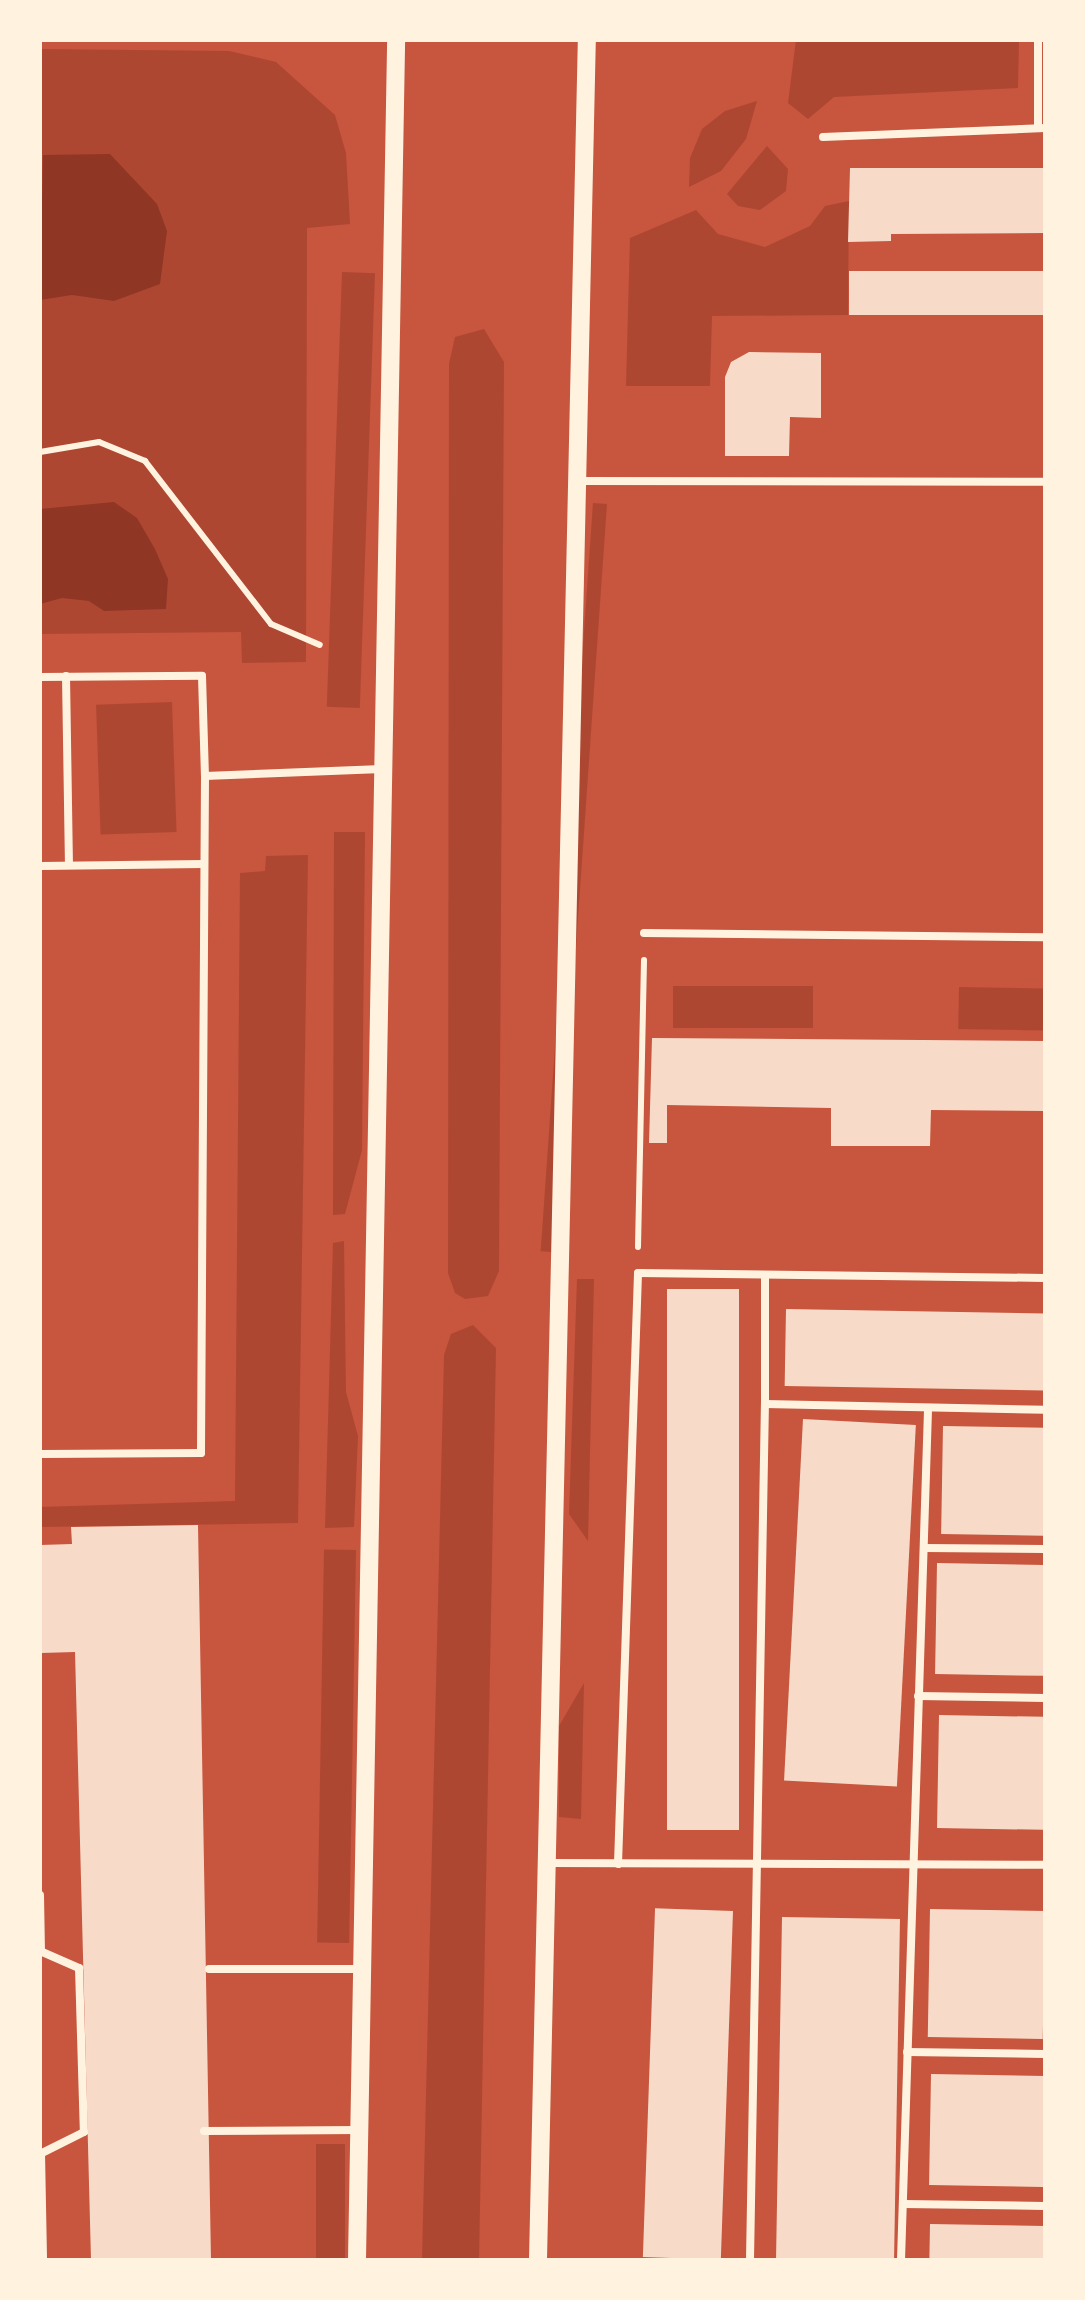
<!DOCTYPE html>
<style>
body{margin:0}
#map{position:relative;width:1085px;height:2300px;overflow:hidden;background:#c8553d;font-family:"Roboto Condensed",sans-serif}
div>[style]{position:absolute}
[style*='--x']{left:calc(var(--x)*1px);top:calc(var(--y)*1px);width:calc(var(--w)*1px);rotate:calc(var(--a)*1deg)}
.green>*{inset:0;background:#ae4732;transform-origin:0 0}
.water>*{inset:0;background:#8f3625}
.building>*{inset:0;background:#f7dbc8;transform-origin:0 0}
.path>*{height:6px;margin:-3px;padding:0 3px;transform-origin:3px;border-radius:3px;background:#fff3e0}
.service>*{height:8px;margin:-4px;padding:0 4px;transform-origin:4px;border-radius:4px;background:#fff3e0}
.tertiary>*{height:18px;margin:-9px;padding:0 9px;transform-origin:9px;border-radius:9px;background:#fff3e0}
span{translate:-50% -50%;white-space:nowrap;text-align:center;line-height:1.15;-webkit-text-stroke:10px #fff3e0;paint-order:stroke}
.frame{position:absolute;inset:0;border:42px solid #fff3e0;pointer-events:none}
</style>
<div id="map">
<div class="green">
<div style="clip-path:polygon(796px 40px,1019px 40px,1018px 88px,834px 97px,808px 119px,788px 103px)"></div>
<div style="clip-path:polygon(40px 49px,229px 51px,276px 62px,335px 115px,346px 153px,350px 224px,307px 228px,306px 662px,242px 663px,241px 632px,40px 634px)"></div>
<div style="clip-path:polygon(757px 101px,746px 139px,721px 171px,689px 187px,690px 158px,702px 129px,725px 111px)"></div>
<div style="clip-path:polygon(767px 146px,788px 169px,786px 191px,760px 210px,738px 206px,727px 194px)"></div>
<div style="clip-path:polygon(849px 201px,848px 315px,712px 316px,710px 386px,626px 386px,630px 238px,696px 210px,718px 234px,765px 247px,810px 226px,825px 206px)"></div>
<div style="left:342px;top:272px;width:33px;height:435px;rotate:2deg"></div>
<div style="clip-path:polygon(484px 329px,504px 362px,499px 1271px,488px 1296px,465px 1299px,455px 1293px,448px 1273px,449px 364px,455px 337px)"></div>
<div style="left:593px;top:503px;width:14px;height:750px;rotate:4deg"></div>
<div style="left:172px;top:702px;width:130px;height:76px;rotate:88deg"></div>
<div style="clip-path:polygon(334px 832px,365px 832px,362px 1150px,345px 1214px,333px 1215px)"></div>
<div style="clip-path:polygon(308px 855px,298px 1523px,40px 1527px,40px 1507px,235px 1501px,240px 873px,265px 871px,266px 856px)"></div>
<div style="left:673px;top:986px;width:140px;height:42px"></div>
<div style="left:959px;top:987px;width:86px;height:42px;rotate:1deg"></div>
<div style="clip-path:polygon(344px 1241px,346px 1392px,358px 1436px,354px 1527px,325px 1528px,333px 1243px)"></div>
<div style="clip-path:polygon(577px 1279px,594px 1279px,588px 1541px,569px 1514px)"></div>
<div style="clip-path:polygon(473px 1325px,496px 1348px,479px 2260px,422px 2260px,444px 1355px,451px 1334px)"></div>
<div style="left:356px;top:1550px;width:393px;height:32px;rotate:91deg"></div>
<div style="clip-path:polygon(584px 1683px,581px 1819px,559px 1817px,559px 1726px)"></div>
<div style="left:316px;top:2144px;width:29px;height:116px"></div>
</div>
<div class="water">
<div style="clip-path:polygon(110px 154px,157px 204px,167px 231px,160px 284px,114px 301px,72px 295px,40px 300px,43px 155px)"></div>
<div style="clip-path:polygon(114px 502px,137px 518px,155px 549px,168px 579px,166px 609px,104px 611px,89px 601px,62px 598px,40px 604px,40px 509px)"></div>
</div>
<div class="building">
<div style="clip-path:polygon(850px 168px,1045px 168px,1045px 233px,891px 234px,891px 241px,848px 242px)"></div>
<div style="left:849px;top:271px;width:196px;height:44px"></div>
<div style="clip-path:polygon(749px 352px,821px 353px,821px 418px,790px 417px,789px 456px,725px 456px,725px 377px,731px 362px)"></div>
<div style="clip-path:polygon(652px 1038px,1045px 1041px,1045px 1111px,931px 1110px,930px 1146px,831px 1146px,831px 1108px,667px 1105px,667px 1143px,649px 1143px)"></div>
<div style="left:667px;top:1289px;width:72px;height:541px"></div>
<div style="left:786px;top:1309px;width:259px;height:77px;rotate:1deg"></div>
<div style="left:803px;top:1419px;width:113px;height:362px;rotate:3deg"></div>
<div style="left:943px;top:1426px;width:102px;height:108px;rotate:1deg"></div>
<div style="clip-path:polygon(198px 1525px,211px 2260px,91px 2260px,75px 1652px,41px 1653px,40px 1545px,72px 1544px,71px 1527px)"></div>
<div style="left:937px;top:1563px;width:108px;height:111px;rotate:1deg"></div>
<div style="left:939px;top:1715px;width:106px;height:113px;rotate:1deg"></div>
<div style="left:930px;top:1909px;width:115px;height:128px;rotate:1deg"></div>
<div style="left:733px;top:1911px;width:349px;height:78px;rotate:92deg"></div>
<div style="left:782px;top:1917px;width:118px;height:343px;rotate:1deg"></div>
<div style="left:931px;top:2074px;width:114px;height:111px;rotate:1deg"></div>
<div style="left:930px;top:2224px;width:115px;height:36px;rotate:1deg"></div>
</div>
<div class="path">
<div style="--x:40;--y:452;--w:60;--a:-9.6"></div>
<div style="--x:99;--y:442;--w:50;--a:22.4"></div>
<div style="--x:145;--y:461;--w:206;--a:52.3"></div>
<div style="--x:271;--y:624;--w:53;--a:23.2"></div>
<div style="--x:638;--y:1247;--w:287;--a:-88.8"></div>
</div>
<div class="service">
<div style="--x:1038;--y:128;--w:88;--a:-90"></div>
<div style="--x:823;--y:137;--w:222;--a:-2.3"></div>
<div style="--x:579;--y:481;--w:466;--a:0.1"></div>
<div style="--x:66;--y:676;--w:189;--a:89.1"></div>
<div style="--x:40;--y:677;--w:162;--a:-0.4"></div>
<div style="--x:202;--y:676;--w:100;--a:88.3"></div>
<div style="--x:205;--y:776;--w:677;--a:90.34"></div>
<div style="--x:201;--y:1453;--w:161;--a:179.6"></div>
<div style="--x:205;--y:776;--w:177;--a:-2.3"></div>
<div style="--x:40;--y:866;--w:164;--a:-0.7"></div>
<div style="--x:644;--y:933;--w:401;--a:0.6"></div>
<div style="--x:765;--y:1276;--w:128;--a:90"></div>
<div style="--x:924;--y:1548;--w:121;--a:0.5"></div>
<div style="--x:918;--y:1696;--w:127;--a:0.9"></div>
<div style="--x:550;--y:1863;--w:495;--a:0.2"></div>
<div style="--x:618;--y:1864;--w:591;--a:-88.06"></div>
<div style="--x:638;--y:1273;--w:407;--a:0.7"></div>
<div style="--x:40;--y:1895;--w:56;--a:89"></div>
<div style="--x:40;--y:1951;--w:43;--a:23.6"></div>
<div style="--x:79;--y:1968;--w:164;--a:88.3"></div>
<div style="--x:84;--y:2132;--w:49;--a:153.4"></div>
<div style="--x:209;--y:1969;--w:153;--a:0"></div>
<div style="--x:907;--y:2052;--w:138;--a:0.8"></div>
<div style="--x:204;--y:2131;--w:155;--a:-0.4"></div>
<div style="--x:41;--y:2153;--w:107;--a:88.9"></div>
<div style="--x:903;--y:2204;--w:142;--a:0.8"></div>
<div style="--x:750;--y:2260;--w:856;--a:-89"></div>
<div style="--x:765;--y:1404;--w:280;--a:1.2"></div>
<div style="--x:901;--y:2260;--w:852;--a:-88.18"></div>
</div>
<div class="tertiary">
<div style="--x:357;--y:2260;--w:2220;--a:-88.99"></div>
<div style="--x:538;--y:2260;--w:2221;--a:-88.74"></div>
</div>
<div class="frame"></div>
</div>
